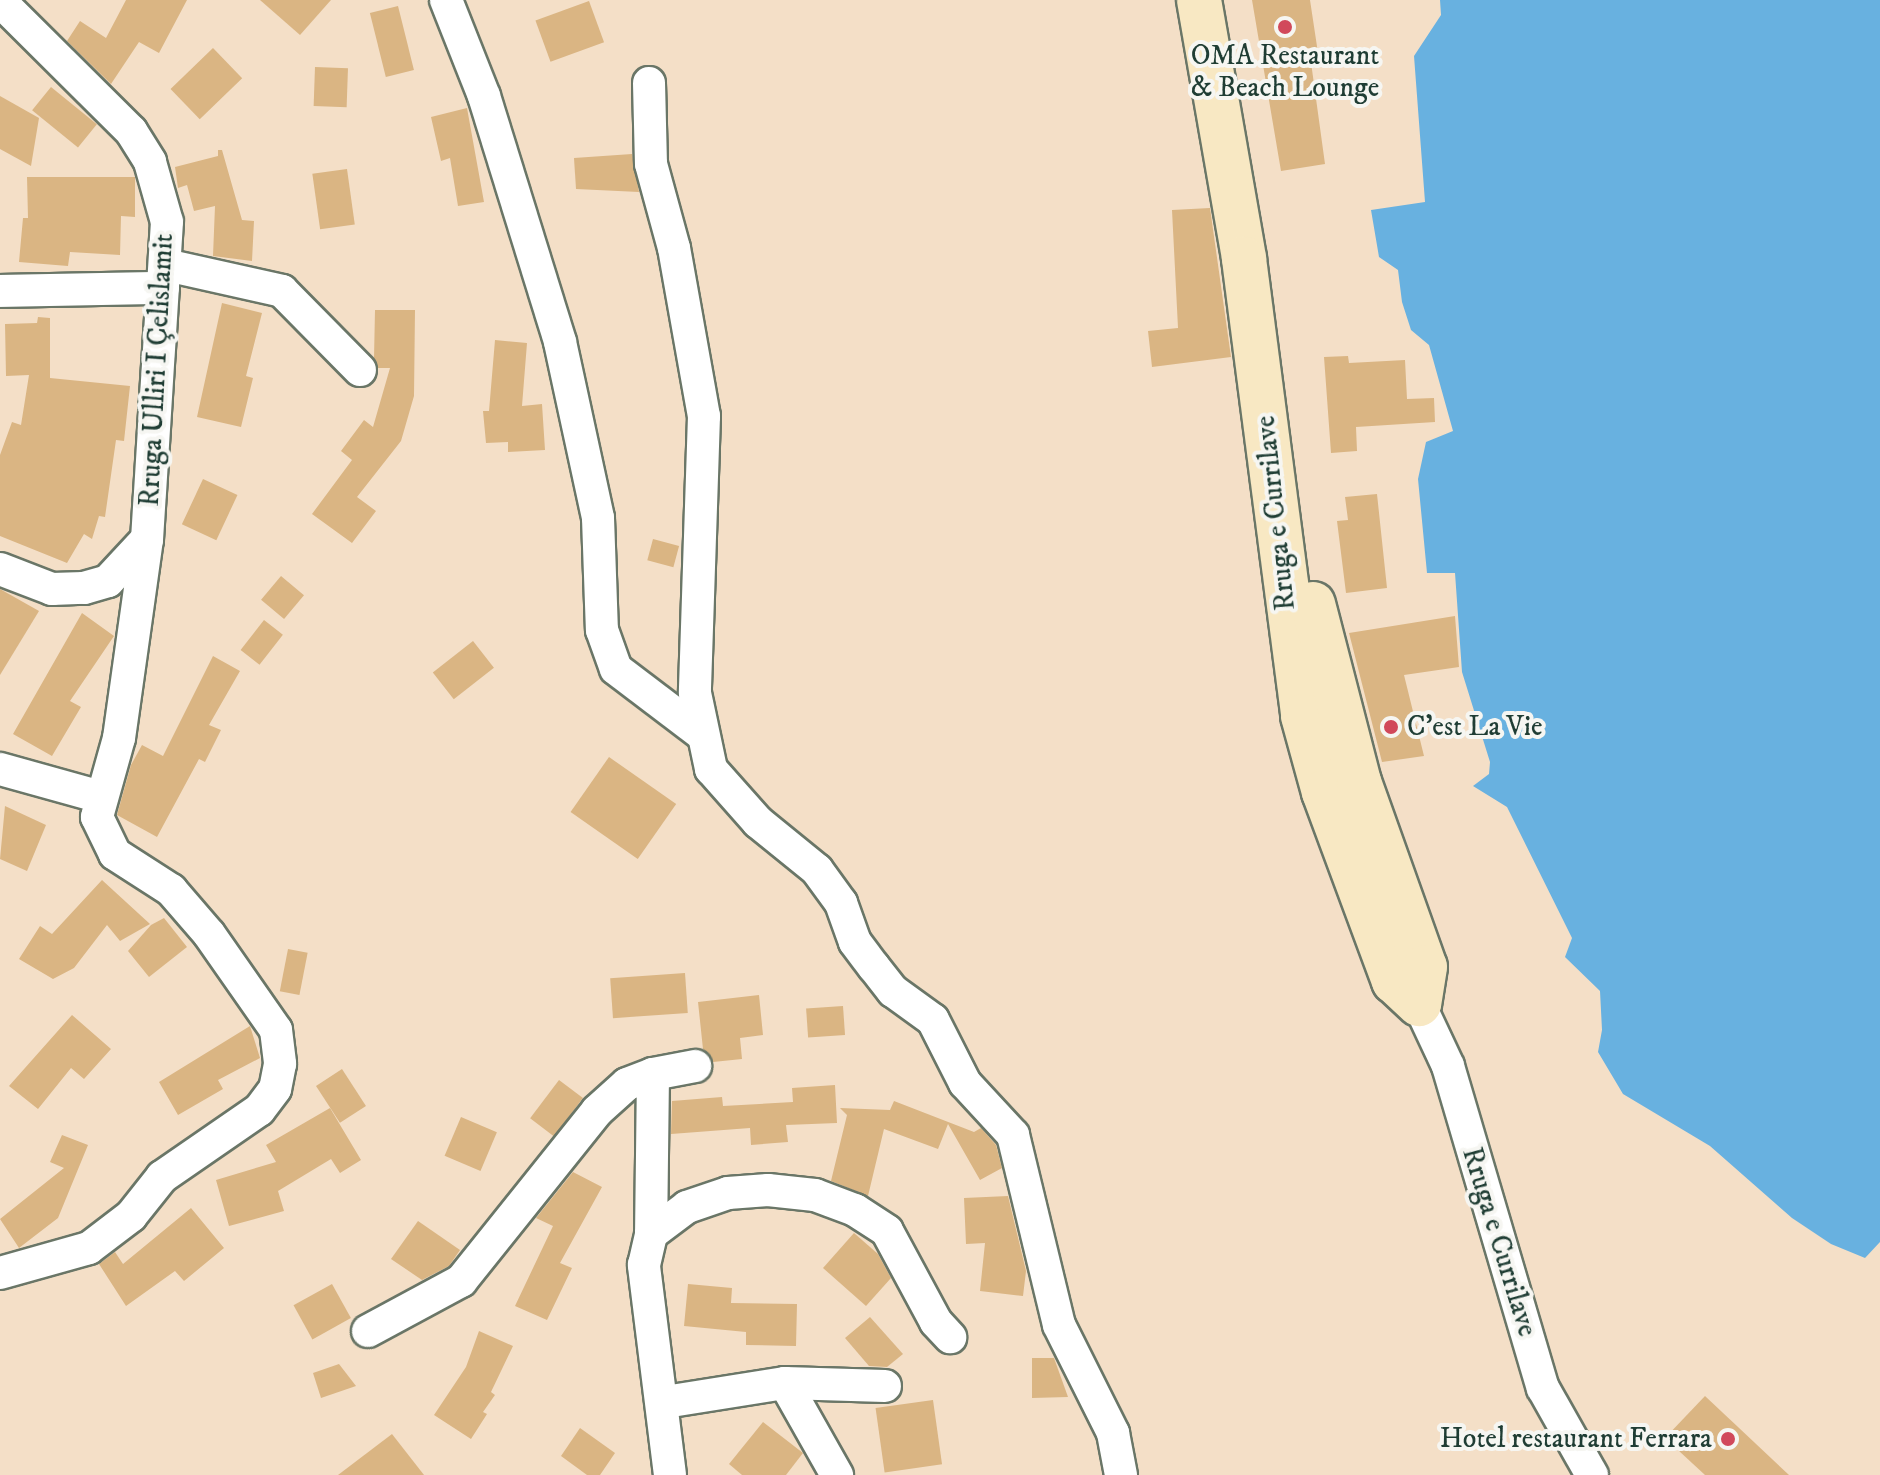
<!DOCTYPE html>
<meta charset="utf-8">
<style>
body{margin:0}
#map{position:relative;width:1880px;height:1475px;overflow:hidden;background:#f4dfc7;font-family:"IM FELL DW Pica",serif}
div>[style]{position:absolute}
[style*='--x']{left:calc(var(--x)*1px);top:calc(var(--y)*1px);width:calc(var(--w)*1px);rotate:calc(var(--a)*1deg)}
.water>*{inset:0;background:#68b1e0}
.building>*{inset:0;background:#dab583;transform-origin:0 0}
.roads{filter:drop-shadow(2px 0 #6a7667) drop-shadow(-2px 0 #6a7667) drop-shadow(0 2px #6a7667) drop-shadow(0 -2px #6a7667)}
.street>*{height:32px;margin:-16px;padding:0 16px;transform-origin:16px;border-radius:16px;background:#fff}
.secondary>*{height:44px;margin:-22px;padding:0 22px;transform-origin:22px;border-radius:22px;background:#f8e8c3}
.dots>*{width:22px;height:22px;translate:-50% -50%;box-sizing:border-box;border:4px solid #f6f6f2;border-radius:50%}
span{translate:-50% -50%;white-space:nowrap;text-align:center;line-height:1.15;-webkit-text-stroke:8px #f6f6f2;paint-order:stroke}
.poi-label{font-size:28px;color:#1f3d34}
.left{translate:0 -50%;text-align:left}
.right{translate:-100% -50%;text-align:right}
.street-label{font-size:28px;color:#1f3d34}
</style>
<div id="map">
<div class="water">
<div style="clip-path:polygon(1440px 0,1880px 0,1880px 1242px,1865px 1258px,1831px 1244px,1792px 1218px,1710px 1146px,1623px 1094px,1598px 1052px,1602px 1030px,1600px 991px,1565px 957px,1572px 938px,1507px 807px,1473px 786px,1489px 774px,1490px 762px,1462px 672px,1455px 573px,1427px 573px,1418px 479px,1426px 442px,1453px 431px,1429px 345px,1411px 330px,1402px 302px,1398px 270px,1379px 257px,1371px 210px,1425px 202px,1414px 56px,1441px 15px)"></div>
</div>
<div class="building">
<div style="clip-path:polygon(126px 0,187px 0,159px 53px,139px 42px,111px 84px,67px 41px,80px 21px,106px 38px)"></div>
<div style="clip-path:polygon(260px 0,331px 0,300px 35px)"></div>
<div style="clip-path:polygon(1252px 0,1310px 0,1318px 53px,1310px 55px,1325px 164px,1281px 171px)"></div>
<div style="left:589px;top:1px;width:44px;height:57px;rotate:70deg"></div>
<div style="left:398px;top:6px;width:66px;height:29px;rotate:76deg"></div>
<div style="left:213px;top:48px;width:42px;height:59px;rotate:46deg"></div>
<div style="left:315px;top:67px;width:33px;height:39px;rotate:2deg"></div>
<div style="left:51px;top:87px;width:59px;height:30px;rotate:39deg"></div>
<div style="clip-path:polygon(0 96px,39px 118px,31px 166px,0 149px)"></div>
<div style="clip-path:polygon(467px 108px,484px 202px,458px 206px,450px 158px,441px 161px,431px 117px)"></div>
<div style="clip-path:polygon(218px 150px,222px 150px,242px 220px,254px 221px,252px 261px,213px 256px,215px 206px,194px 211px,187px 185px,178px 188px,175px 167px,218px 156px)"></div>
<div style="clip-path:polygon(632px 154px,639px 192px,576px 189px,574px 158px)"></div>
<div style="left:347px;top:169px;width:56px;height:35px;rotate:82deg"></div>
<div style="clip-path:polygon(27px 177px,135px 177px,135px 217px,121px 216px,120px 255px,70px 252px,68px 266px,19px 262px,23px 218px,28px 218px)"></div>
<div style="clip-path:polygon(1210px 208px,1231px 357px,1152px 367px,1148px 331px,1178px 328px,1172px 210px)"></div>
<div style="clip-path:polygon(222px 303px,262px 313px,246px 376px,253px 378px,241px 427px,197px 417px)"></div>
<div style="clip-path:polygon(375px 310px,415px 310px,414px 396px,401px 441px,357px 497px,376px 511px,352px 543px,312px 514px,352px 460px,341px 451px,364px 420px,373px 427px,390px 368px,378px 368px,374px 358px)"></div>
<div style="clip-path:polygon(38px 317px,50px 318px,50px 378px,130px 386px,124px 441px,116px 440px,105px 517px,99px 516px,92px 539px,84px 534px,67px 563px,0 536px,0 455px,12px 422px,21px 425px,29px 375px,6px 376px,5px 324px,37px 323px)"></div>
<div style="clip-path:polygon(495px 340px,527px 343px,522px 406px,542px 404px,545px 450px,508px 452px,508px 442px,486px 443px,483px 411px,489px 411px)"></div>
<div style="clip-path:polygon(1348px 356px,1349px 363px,1405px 360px,1407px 399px,1434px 398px,1435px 422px,1356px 427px,1357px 451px,1331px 453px,1324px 357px)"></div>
<div style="left:203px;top:479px;width:38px;height:50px;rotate:25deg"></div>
<div style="clip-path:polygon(1377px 494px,1387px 588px,1346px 593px,1337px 521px,1348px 520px,1345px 497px)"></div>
<div style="left:653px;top:539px;width:27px;height:22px;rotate:15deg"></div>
<div style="left:281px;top:576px;width:30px;height:31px;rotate:40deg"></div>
<div style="clip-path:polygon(0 589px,39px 611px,0 675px)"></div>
<div style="clip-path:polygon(82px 613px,114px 636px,70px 701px,81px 707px,52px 756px,13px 734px)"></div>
<div style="clip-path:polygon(1455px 616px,1459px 667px,1404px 675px,1424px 756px,1382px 762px,1349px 633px)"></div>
<div style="left:264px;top:620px;width:24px;height:38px;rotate:38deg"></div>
<div style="left:473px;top:641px;width:34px;height:51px;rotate:52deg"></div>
<div style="clip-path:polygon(213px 656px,240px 671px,209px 725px,221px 730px,205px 762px,199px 759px,157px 837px,117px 815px,131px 765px,142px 745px,163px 756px)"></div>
<div style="left:609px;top:757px;width:82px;height:67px;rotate:35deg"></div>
<div style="clip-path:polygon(5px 806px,46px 825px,27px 871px,0 859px)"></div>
<div style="clip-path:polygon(102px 880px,150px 924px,120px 941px,107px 925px,74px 968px,53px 979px,19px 959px,40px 926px,52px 934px)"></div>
<div style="clip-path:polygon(164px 918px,187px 947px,149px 977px,128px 951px,151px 925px)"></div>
<div style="left:288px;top:949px;width:20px;height:43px;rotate:11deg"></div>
<div style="left:685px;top:973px;width:40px;height:75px;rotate:86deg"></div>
<div style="clip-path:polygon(759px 995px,763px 1035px,740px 1038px,742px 1059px,713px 1062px,703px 1049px,698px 1002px)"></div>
<div style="left:843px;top:1006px;width:29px;height:37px;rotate:86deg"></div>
<div style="clip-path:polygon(72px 1015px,111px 1049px,84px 1079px,71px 1068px,38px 1109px,9px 1086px)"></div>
<div style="clip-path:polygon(250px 1026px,260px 1058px,218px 1080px,223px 1089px,178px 1115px,159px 1082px)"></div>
<div style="left:342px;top:1069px;width:44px;height:31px;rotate:57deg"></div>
<div style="left:559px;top:1080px;width:30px;height:48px;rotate:37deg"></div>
<div style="clip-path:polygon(835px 1085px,837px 1123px,786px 1125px,788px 1142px,751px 1145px,750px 1128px,671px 1134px,672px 1101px,722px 1097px,723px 1106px,793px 1102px,792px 1088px)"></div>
<div style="clip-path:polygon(894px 1101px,974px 1132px,981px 1128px,996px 1145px,1002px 1168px,980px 1180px,948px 1124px,938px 1149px,884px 1129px,868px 1196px,831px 1181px,847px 1115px,840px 1108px,890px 1110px)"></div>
<div style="clip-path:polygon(330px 1108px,361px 1160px,340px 1173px,331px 1159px,278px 1191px,284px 1211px,229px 1226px,216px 1180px,276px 1162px,266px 1145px)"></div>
<div style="left:461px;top:1117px;width:39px;height:42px;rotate:23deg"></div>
<div style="clip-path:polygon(62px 1135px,88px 1145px,58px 1218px,19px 1248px,0 1219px,64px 1168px,50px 1162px)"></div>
<div style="clip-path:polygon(573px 1172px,602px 1187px,560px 1263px,572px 1268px,547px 1320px,515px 1306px,553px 1226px,536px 1218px)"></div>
<div style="clip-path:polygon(1008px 1196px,1026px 1271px,1023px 1296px,980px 1291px,985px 1243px,966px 1244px,964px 1198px)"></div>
<div style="clip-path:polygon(191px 1208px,224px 1248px,184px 1281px,175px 1271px,126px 1306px,99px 1264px,115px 1252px,123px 1264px)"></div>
<div style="clip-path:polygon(418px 1221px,460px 1250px,449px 1266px,422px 1280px,391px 1259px)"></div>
<div style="clip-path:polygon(854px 1233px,878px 1254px,891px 1278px,866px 1306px,823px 1268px)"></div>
<div style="left:332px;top:1284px;width:39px;height:44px;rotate:61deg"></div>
<div style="clip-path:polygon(688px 1284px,732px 1288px,731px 1303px,797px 1304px,796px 1346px,746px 1345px,746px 1332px,684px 1326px)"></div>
<div style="clip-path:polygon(870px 1317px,903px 1354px,887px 1367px,869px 1366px,845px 1338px)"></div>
<div style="clip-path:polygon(479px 1331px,513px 1346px,491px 1392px,495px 1395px,483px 1412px,487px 1414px,471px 1439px,434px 1415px,466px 1367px)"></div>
<div style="clip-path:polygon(1032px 1358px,1054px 1358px,1068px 1397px,1032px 1398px)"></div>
<div style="clip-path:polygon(339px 1364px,356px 1386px,321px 1398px,313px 1373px)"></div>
<div style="clip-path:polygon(1705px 1396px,1789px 1475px,1705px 1475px,1665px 1438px)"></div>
<div style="left:933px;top:1400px;width:65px;height:58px;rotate:82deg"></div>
<div style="clip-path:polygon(763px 1422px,803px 1453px,786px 1475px,742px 1475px,729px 1464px)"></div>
<div style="clip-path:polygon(580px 1428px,615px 1453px,600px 1475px,587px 1475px,561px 1456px)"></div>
<div style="clip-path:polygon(392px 1434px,424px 1475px,338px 1475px)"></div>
</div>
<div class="roads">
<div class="street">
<div style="--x:446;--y:0;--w:103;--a:68.4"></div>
<div style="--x:484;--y:96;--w:257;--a:72.8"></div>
<div style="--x:560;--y:342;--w:180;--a:77.8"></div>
<div style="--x:598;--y:518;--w:112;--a:88"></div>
<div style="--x:602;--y:630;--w:41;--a:70.3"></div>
<div style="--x:616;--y:669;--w:109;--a:37.2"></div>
<div style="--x:0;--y:1;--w:185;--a:44.8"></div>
<div style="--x:131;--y:131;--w:36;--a:58"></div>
<div style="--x:150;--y:162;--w:62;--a:74.2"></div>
<div style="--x:167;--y:222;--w:318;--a:93.6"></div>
<div style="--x:147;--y:539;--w:201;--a:98"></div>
<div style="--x:119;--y:738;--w:82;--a:105.6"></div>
<div style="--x:97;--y:817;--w:41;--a:64.1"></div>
<div style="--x:115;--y:854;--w:67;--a:32.7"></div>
<div style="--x:171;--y:890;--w:58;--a:49.2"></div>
<div style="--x:209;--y:934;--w:117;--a:55.1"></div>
<div style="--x:276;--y:1030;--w:34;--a:83"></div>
<div style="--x:280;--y:1064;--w:25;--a:101"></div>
<div style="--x:275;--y:1089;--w:26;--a:127"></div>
<div style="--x:259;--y:1110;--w:118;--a:145.4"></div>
<div style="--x:162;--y:1177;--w:50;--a:128.5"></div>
<div style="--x:131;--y:1216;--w:53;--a:142.7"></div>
<div style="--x:89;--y:1248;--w:92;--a:164.3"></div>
<div style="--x:649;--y:83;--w:81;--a:88.6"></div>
<div style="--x:651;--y:164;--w:87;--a:74.7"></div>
<div style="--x:674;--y:248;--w:171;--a:79.9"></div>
<div style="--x:704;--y:416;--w:277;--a:91.9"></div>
<div style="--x:695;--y:693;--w:78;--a:78.1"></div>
<div style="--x:711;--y:769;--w:71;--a:48.4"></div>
<div style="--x:758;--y:822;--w:76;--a:39.1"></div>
<div style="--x:817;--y:870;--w:41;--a:54"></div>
<div style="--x:841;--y:903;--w:41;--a:70.3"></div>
<div style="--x:855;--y:942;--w:31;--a:53"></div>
<div style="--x:874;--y:967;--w:31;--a:52"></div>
<div style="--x:893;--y:991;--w:49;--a:35.9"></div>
<div style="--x:933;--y:1020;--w:71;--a:63.1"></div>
<div style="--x:965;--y:1083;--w:71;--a:47.3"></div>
<div style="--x:1013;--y:1135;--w:195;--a:76.4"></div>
<div style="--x:1059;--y:1325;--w:121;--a:63.4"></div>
<div style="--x:1113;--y:1433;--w:43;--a:79.2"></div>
<div style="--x:166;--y:265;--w:119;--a:12.6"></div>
<div style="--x:282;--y:291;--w:111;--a:45.4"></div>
<div style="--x:0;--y:291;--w:163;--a:-1.1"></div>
<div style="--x:0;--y:569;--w:56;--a:21"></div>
<div style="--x:52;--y:589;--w:32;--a:-2"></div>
<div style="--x:84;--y:588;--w:25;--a:-16"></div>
<div style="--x:108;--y:581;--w:57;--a:-47.1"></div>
<div style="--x:0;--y:769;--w:105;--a:15.5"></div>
<div style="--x:1419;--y:1004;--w:68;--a:64.9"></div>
<div style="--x:1448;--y:1066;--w:336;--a:73.6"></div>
<div style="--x:1543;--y:1388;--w:100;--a:60.6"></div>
<div style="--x:653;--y:1074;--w:43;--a:-10.8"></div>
<div style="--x:368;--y:1331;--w:106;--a:-28.3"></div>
<div style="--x:461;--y:1281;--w:218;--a:-51.3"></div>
<div style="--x:597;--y:1111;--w:40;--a:-42"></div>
<div style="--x:627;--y:1084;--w:28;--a:-21"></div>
<div style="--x:653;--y:1074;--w:160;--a:90.7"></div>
<div style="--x:785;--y:1383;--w:106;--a:60.5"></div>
<div style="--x:665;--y:1402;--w:121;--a:-9"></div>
<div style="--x:785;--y:1383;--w:100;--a:1.7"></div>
<div style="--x:670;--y:1475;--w:212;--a:-97.1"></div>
<div style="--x:644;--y:1265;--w:32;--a:-77"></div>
<div style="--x:651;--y:1234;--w:45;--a:-36.9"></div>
<div style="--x:687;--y:1207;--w:43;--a:-18.9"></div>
<div style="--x:728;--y:1193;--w:40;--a:-4.3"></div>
<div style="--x:768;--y:1190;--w:47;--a:6.1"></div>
<div style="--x:815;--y:1195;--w:43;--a:20.6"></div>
<div style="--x:855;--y:1210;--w:38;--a:33"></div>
<div style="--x:887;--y:1231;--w:103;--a:61.7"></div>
<div style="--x:936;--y:1322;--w:21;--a:47"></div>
</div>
<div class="secondary">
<div style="--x:1199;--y:0;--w:263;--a:80.1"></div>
<div style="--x:1244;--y:259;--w:461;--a:82.6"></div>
<div style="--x:1303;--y:716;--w:79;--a:74.6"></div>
<div style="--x:1324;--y:792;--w:202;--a:69.7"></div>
<div style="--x:1394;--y:981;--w:34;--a:43"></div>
<div style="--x:1313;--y:604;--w:184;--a:75.5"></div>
<div style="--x:1359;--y:782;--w:196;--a:70.4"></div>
<div style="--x:1425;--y:967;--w:37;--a:99"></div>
</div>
</div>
<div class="dots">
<div style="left:1285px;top:27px;background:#d1495b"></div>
<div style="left:1391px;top:727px;background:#d1495b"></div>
<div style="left:1728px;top:1439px;background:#d1495b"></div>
</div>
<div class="poi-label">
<span style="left:1285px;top:72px">OMA Restaurant<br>&amp; Beach Lounge</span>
<span class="left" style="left:1407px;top:727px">C'est La Vie</span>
<span class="right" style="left:1712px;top:1439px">Hotel restaurant Ferrara</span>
</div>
<div class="street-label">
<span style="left:157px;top:370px;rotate:-87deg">Rruga Ulliri I Çelislamit</span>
<span style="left:1276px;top:513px;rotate:-96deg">Rruga e Currilave</span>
<span style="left:1499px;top:1242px;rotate:73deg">Rruga e Currilave</span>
</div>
</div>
